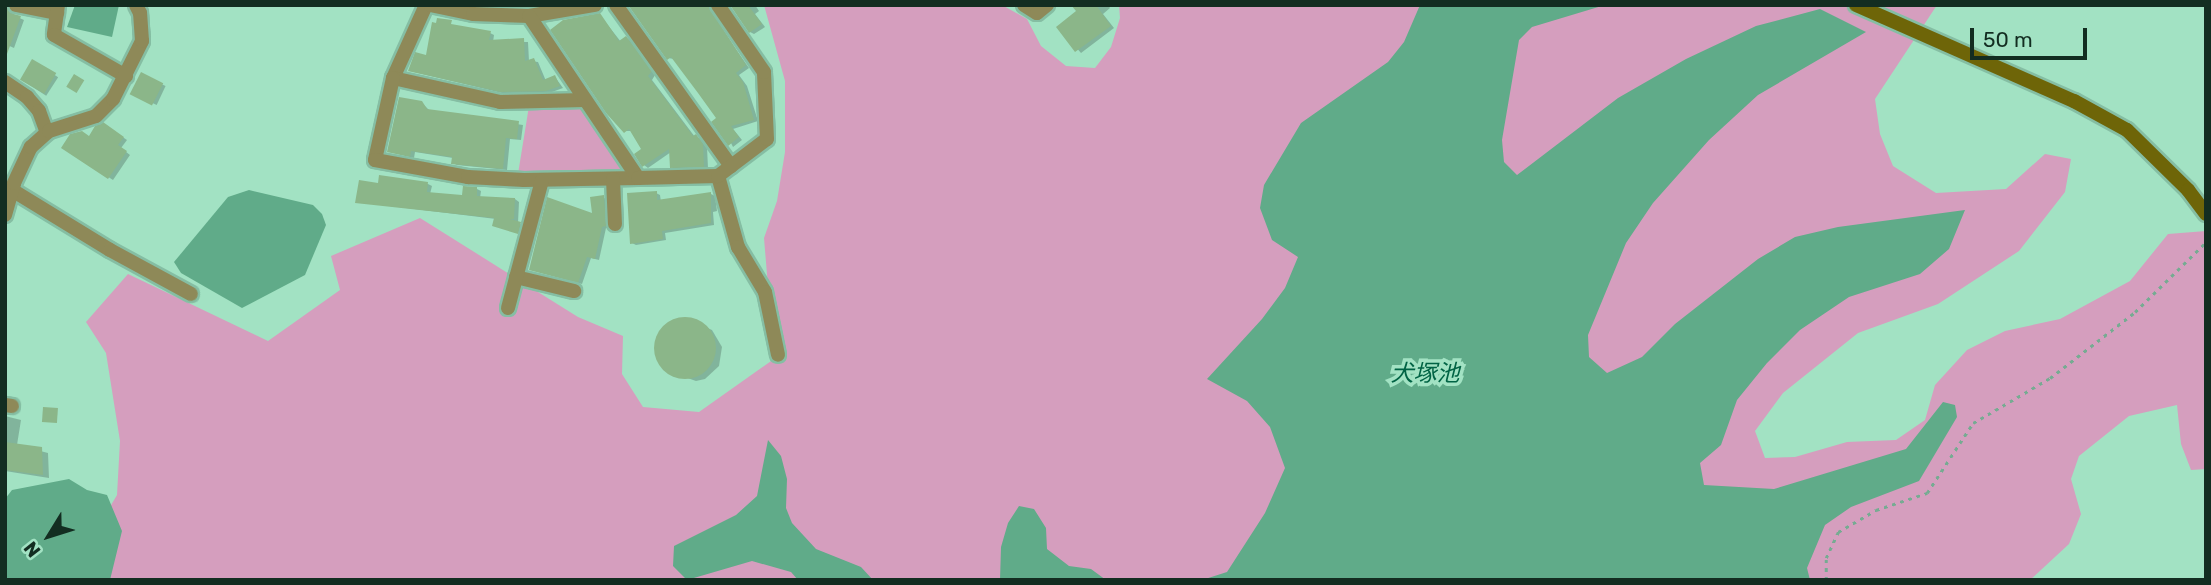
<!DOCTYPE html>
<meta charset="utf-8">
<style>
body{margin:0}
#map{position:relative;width:2211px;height:585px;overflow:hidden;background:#a2e2c3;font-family:Rubik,"Noto Sans JP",sans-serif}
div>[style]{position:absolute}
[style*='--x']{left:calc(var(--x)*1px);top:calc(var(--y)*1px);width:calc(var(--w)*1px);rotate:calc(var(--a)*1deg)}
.green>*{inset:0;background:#d59ebe}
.water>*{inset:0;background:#60ab89}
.shadow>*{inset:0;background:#0003;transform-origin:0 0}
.building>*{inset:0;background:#8bb689;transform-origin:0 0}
.round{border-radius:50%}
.path>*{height:2.5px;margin-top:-1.25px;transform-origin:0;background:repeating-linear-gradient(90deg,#76ab92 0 3.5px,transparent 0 8.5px)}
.roads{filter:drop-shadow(2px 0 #85bea3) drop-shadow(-2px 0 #85bea3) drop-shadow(0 2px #85bea3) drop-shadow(0 -2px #85bea3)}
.street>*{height:14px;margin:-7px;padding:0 7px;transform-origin:7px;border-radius:7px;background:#8e8958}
.secondary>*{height:14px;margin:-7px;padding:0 7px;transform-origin:7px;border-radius:7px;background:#6e6508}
span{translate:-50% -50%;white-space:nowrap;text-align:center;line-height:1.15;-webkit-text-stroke:7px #a2e2c3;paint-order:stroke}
.water-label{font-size:23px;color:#006344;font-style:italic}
.frame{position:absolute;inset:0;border:7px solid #132d21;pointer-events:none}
.north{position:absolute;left:14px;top:501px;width:70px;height:70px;-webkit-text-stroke:5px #a2e2c3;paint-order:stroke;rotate:232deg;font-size:19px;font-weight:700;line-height:28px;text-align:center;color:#132d21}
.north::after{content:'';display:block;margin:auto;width:24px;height:32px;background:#132d21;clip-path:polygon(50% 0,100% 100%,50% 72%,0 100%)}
.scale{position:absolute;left:1970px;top:28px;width:117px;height:32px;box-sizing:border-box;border:4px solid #132d21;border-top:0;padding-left:9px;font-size:21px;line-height:24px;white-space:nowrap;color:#132d21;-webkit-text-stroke:5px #a2e2c3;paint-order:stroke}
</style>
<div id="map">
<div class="green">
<div style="clip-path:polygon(764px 5px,1002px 5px,1027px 19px,1041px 46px,1066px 66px,1095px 68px,1111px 47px,1120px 18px,1119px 5px,1937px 5px,1875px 99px,1880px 134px,1893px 166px,1936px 193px,2006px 189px,2045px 154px,2071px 159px,2065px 192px,2019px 251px,1938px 304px,1858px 333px,1783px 393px,1755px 431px,1765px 458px,1795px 457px,1847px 442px,1896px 440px,1925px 420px,1935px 385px,1967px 350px,2005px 331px,2060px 319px,2130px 281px,2168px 234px,2206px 231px,2206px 469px,2191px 470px,2181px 444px,2177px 405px,2129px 416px,2079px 456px,2071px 479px,2081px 514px,2069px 544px,2030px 580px,1578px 580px,1322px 462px,1258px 580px,42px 580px,72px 571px,117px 495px,120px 441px,106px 353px,86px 322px,128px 274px,268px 341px,340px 290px,331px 256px,420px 218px,578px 317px,623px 336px,622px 374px,643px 407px,699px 412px,774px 359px,764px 238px,777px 201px,785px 152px,785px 81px)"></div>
<div style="clip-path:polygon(529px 106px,584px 107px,623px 166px,618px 172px,518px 174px)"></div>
</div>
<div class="water">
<div style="clip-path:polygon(75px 5px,119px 5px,112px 37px,67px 27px)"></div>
<div style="clip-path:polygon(1420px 5px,1605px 5px,1532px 27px,1519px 40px,1502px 140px,1504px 162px,1517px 175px,1618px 98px,1686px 59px,1756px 26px,1820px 9px,1866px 32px,1758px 95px,1709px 140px,1653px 203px,1626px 243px,1588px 335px,1589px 357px,1607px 373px,1642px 357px,1675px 324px,1758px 259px,1795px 237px,1838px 227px,1965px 210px,1949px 249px,1920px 274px,1849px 297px,1800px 330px,1767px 363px,1737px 400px,1721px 445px,1700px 463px,1704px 485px,1774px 489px,1906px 449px,1943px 402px,1955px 405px,1957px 417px,1919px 481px,1851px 507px,1825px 525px,1807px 568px,1810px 580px,1202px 580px,1227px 572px,1265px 513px,1285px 468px,1270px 427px,1247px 401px,1207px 379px,1262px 319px,1285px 288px,1298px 257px,1272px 240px,1260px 208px,1264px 185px,1301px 123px,1388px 62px,1404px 42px)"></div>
<div style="clip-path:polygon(249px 190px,313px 205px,322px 214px,326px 225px,305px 275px,242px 308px,181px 273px,174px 262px,228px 197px)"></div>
<div style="clip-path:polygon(768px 440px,781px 456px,787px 479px,786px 508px,792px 523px,816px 549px,861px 567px,873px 580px,798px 580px,791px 572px,752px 561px,687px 580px,673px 566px,674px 546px,736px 515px,757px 496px)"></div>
<div style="clip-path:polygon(69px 479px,87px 490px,107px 495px,122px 531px,110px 580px,5px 580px,5px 499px,12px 490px)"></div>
<div style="clip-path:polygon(1019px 506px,1034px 509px,1046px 528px,1047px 549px,1069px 566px,1091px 569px,1106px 580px,1000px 580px,1001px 547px,1008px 523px)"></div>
</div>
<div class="shadow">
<div style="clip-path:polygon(5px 5px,12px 5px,13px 15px,24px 20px,14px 48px,5px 44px)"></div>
<div style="clip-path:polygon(733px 5px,755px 5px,759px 11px,755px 14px,765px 27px,754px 34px,750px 32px)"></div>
<div style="clip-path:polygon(1074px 5px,1108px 5px,1110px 8px,1103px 14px,1114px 28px,1081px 53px,1058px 27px,1078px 11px)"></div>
<div style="clip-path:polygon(708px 9px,749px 68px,739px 75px,747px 86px,758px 121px,733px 129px,742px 140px,733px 147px,719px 119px,674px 59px,668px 58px)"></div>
<div style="clip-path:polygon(600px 15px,621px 42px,626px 38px,630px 40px,655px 75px,652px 80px,695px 137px,700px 138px,707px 147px,708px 168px,675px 169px,671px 167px,671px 152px,648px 168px,644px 165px,644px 150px,632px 131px,625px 131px)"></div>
<div style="clip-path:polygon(490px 33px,494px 35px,493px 42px,528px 42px,529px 61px,538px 62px,546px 81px,555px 77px,563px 88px,552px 92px,506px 94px,410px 71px,427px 57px)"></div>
<div style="left:33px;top:61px;width:30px;height:22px;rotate:33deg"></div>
<div style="left:142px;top:75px;width:26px;height:21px;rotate:25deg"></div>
<div style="clip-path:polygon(422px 103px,430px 111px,523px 125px,521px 140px,510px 139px,507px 170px,457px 165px,453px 163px,453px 158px,415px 152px,414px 158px,389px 151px)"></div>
<div style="clip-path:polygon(103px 124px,127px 140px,121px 148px,130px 155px,113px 180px,63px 148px,90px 138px)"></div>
<div style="clip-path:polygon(428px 184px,432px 186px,430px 194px,464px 197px,477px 189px,481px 191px,480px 198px,515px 199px,519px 202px,518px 223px,524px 226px,522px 234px,498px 227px,496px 219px,357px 202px,380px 185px)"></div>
<div style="clip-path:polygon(656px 193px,660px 195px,661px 202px,711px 194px,715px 196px,717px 211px,713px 212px,714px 225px,665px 233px,666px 240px,636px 245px,632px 243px)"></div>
<div style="clip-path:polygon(603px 197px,607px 200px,609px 228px,606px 228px,599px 260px,591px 258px,582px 284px,531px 269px,594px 216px)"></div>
<div style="clip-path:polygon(686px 319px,712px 330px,722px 347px,719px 366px,705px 379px,696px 381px,670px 372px,658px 358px,658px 339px,662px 331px,668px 324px)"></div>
<div style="clip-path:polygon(5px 416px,21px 420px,17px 445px,48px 453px,49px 478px,5px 471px)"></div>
</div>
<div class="building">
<div style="clip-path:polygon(5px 5px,10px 13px,21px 16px,7px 54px)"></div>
<div style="clip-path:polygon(628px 5px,708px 5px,746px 65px,736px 73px,743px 82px,754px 120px,731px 126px,739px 137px,728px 146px,711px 122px,716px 118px,698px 93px,671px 57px,667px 60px)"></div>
<div style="clip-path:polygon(730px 5px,748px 5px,762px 24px,749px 33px)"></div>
<div style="clip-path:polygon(1071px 5px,1096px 5px,1111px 26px,1075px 52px,1056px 27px,1076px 11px)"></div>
<div style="clip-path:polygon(600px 13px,619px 41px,626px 36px,652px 71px,648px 76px,693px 136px,696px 134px,703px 144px,704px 167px,670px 168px,669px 149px,642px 167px,634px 154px,641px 149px,629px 129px,624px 133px,606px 113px,550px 30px,563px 20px)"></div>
<div style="clip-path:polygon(437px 18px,452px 20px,451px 24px,491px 31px,489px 40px,524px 38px,525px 61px,534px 58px,543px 80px,555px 75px,560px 86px,546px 91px,501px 92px,408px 71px,415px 52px,426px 55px,432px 22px,436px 23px)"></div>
<div style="left:32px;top:59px;width:28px;height:24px;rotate:30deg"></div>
<div style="left:141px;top:72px;width:25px;height:25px;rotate:27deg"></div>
<div style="left:74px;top:74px;width:12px;height:15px;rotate:31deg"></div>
<div style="clip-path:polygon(399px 97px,422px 101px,427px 109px,519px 121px,517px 139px,506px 138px,503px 169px,451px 164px,452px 157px,411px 151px,410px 157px,387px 152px)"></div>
<div style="clip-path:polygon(103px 122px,124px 137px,118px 145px,127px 151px,108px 179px,61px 148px,70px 134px,82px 131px,89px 136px,95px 126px)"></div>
<div style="clip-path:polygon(379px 175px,428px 182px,427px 192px,462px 195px,463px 186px,477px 187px,477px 196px,515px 198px,514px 219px,510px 219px,521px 222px,518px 234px,492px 226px,494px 218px,355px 203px,359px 180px,378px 183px)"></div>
<div style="clip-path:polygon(657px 191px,657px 200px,711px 192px,711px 223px,662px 231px,663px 239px,630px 244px,627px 193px)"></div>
<div style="clip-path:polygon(604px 195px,606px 226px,602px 227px,595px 259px,587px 257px,578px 283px,529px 270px,547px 197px,592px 213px,590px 197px)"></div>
<div class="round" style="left:654px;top:317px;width:62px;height:62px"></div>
<div style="left:43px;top:407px;width:15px;height:15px;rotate:4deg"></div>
<div style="clip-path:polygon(5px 442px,42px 447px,43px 475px,5px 470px)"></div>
</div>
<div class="path">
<div style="--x:1826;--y:580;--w:22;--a:-90"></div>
<div style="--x:1826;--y:558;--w:29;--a:-65"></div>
<div style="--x:1838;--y:532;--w:44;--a:-30.1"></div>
<div style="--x:1876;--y:510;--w:54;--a:-18.4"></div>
<div style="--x:1927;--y:493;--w:84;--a:-56.7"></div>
<div style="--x:1973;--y:423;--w:89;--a:-30.3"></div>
<div style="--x:2050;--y:378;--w:108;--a:-37.8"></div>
<div style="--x:2135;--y:312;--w:100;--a:-44.6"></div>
</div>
<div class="roads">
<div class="street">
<div style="--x:16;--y:5;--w:42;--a:11"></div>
<div style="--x:58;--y:5;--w:30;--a:98"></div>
<div style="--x:54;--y:35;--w:83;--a:29.7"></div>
<div style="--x:426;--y:5;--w:80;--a:114.3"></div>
<div style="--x:393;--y:78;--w:110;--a:12.6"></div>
<div style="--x:500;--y:102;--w:85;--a:-1.3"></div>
<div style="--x:430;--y:5;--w:44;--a:11.8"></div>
<div style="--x:473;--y:14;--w:56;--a:2"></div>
<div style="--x:529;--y:16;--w:67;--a:-9.5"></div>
<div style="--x:616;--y:5;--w:198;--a:54.5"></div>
<div style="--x:1024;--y:5;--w:15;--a:32"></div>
<div style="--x:1037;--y:13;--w:13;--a:-39"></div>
<div style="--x:393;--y:78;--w:84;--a:102.4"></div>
<div style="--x:375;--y:160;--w:95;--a:10.4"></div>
<div style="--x:468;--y:177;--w:56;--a:3.1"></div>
<div style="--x:524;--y:180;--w:114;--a:-1"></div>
<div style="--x:638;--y:178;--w:195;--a:-123.9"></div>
<div style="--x:5;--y:82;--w:27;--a:34"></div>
<div style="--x:27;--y:97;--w:18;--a:49"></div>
<div style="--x:39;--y:111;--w:23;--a:70"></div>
<div style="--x:718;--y:176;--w:74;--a:74.3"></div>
<div style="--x:738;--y:247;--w:52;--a:59"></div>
<div style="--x:765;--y:292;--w:64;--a:78.3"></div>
<div style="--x:638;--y:178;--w:80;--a:-1.4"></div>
<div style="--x:718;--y:176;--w:61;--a:-37.1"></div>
<div style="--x:767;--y:139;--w:67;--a:-92.6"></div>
<div style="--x:764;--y:72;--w:81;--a:-124.5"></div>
<div style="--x:613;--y:179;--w:45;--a:87.5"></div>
<div style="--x:12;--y:190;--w:115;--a:31.5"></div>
<div style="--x:110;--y:250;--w:92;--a:28.5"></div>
<div style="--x:5;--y:215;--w:33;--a:-74"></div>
<div style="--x:14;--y:183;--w:40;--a:-65"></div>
<div style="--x:31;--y:147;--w:24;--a:-42"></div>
<div style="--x:49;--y:131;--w:49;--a:-17.7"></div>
<div style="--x:96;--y:116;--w:24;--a:-45"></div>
<div style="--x:113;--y:99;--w:65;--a:-63.4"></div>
<div style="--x:142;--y:41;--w:28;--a:-94"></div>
<div style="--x:140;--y:13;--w:9;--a:-117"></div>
<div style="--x:516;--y:277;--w:60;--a:13.6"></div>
<div style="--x:508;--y:308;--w:132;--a:-75.1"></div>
<div style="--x:5;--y:405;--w:7;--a:8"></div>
</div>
<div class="secondary">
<div style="--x:1856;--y:5;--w:238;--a:23.8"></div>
<div style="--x:2074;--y:101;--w:60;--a:28.7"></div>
<div style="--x:2127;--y:130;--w:86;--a:44.5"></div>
<div style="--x:2188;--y:190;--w:30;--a:53"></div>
</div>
</div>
<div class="water-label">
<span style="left:1425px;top:373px">犬塚池</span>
</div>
<div class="frame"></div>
<div class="north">N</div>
<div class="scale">50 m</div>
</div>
